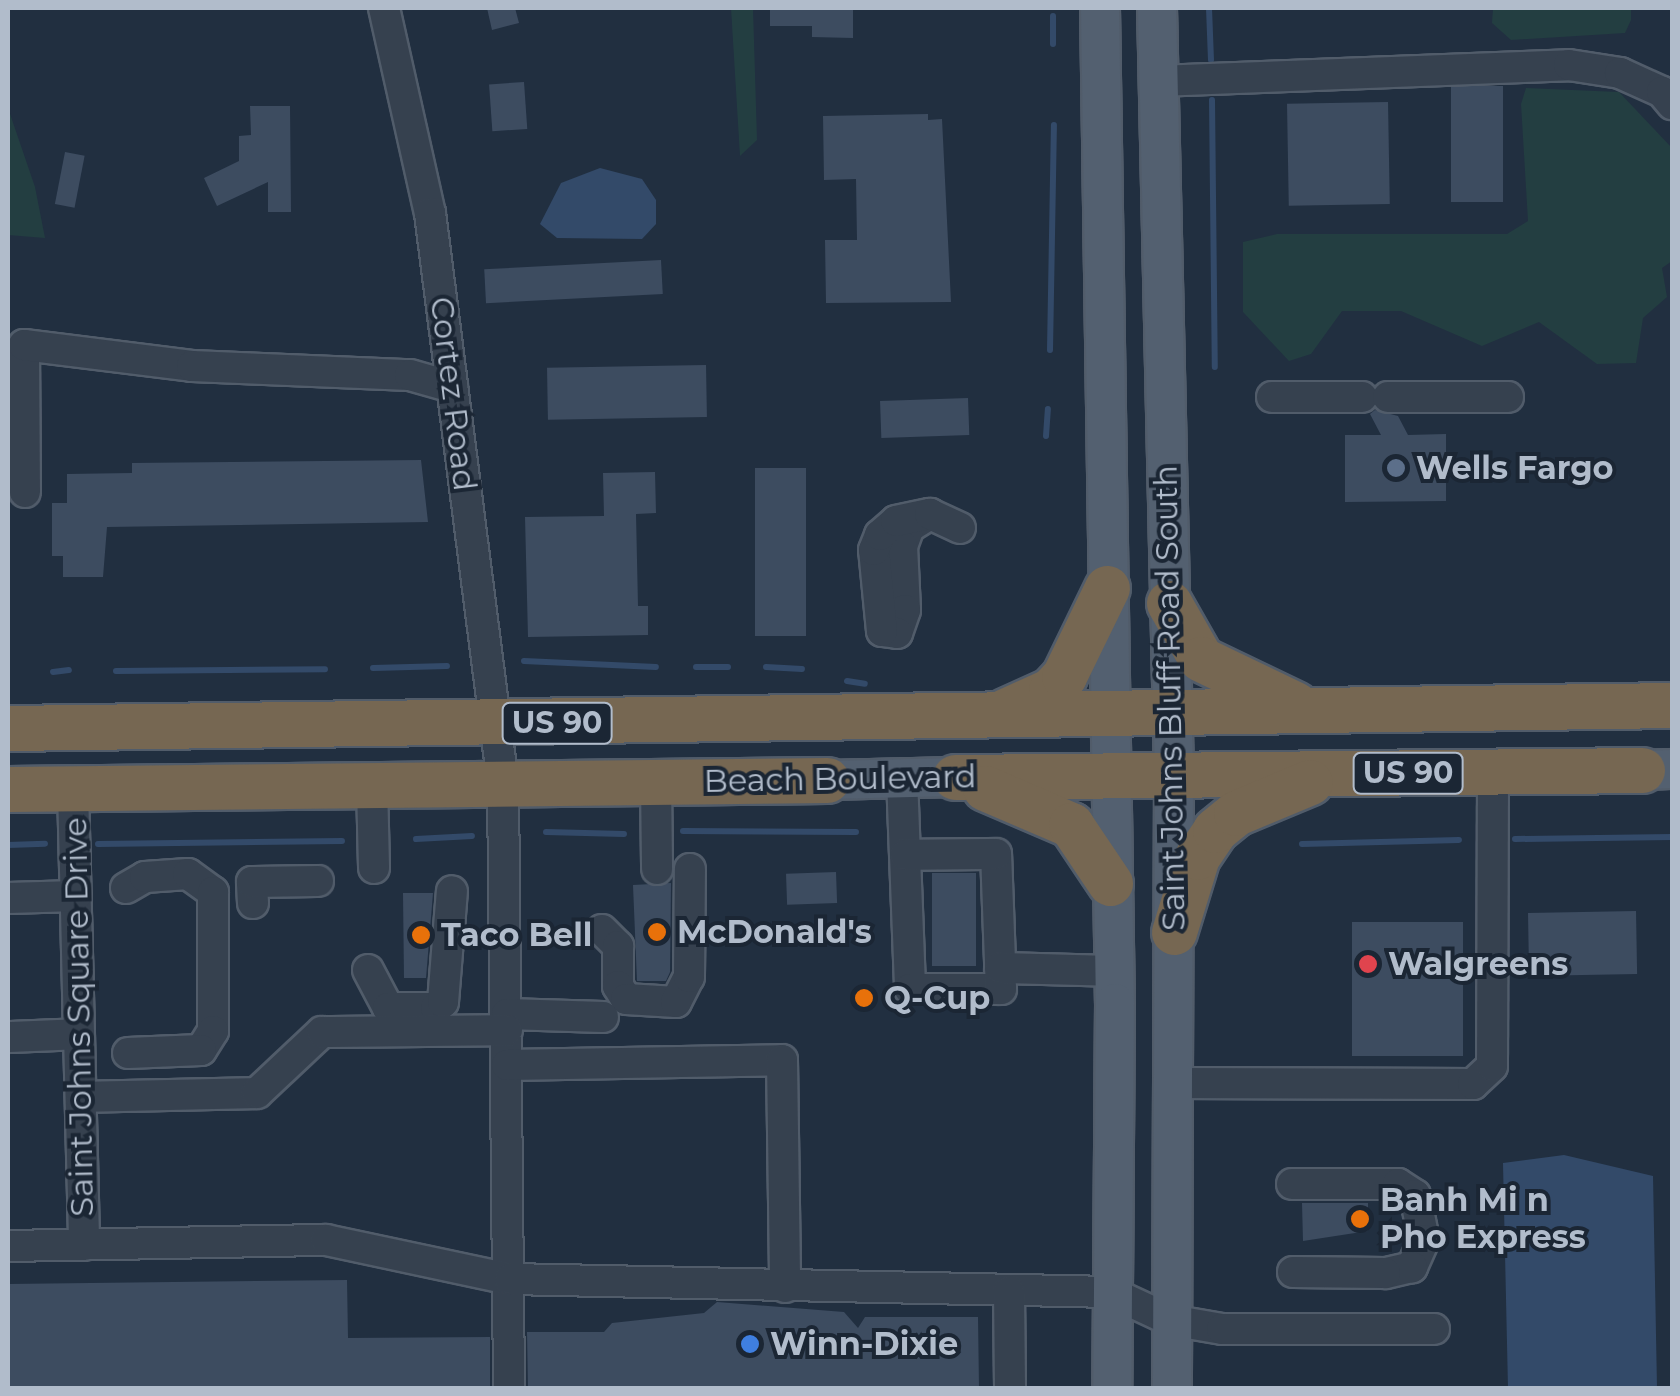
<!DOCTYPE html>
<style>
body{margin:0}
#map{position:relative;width:1680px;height:1396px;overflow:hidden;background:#212f40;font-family:Montserrat,sans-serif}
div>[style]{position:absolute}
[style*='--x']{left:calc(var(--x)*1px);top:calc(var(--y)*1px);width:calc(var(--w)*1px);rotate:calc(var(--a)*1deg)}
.green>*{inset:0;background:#233e41}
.water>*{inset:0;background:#334a69}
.stream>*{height:6px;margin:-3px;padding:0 3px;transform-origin:3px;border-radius:3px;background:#334a69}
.building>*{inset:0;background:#3d4c60;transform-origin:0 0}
.roads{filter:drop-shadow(2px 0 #515c6a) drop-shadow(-2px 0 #515c6a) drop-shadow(0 2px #515c6a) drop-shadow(0 -2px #515c6a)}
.minor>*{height:30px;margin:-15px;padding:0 15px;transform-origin:15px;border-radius:15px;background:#36414f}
.major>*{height:38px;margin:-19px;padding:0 19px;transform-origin:19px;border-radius:19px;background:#536070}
.highway>*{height:45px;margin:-22.5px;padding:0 22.5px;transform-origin:22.5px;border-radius:22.5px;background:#766752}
.dots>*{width:28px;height:28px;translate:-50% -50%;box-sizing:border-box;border:5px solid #1b2634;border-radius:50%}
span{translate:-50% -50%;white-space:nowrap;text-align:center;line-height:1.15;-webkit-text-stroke:8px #1b2634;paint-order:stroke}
.shield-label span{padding:2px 8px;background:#1b2634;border:2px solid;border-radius:8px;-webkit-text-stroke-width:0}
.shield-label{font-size:30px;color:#b1bccb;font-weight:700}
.street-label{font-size:32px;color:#b1bccb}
.poi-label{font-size:32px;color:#b1bccb;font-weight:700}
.left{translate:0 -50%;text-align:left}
.frame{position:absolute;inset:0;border:10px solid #b1bccb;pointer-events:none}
</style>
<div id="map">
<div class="green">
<div style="clip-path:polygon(731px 8px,753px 8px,757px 140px,740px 156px)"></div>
<div style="clip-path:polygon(1493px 8px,1631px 8px,1631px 20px,1625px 33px,1511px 40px,1492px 23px)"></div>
<div style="clip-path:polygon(1526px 88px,1619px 92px,1672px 148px,1672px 261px,1662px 268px,1667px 297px,1643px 318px,1636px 363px,1597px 364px,1539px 322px,1482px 346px,1401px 311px,1342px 311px,1311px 354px,1289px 361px,1243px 312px,1243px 242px,1277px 234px,1507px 234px,1528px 221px,1521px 104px)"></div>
<div style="clip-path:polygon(8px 108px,35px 187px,45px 238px,8px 235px)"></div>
</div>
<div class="water">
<div style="clip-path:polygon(600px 168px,642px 179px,656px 200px,656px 224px,642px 239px,557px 238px,540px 224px,561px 183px)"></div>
<div style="clip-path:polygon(1564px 1155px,1653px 1176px,1657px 1388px,1508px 1388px,1503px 1163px)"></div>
</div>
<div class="stream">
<div style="--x:1209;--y:8;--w:52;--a:87.8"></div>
<div style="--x:1053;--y:16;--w:28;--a:90"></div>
<div style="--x:1212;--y:100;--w:267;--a:89.4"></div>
<div style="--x:1050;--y:350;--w:225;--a:-89"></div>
<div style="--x:1046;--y:436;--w:27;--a:-86"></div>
<div style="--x:524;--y:661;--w:132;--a:2.6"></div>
<div style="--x:696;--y:667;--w:32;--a:0"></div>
<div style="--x:766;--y:667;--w:36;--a:3"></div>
<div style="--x:373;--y:668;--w:74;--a:-1.5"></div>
<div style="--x:116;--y:671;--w:209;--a:-0.5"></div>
<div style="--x:53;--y:672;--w:16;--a:-7"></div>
<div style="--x:847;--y:681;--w:18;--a:9"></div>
<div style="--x:683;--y:831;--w:173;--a:0.3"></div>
<div style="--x:546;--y:832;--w:78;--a:1.5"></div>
<div style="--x:416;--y:839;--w:56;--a:-3.1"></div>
<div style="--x:1515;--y:839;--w:157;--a:-0.7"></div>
<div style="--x:98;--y:844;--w:244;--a:-0.7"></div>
<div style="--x:1302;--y:844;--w:157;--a:-1.5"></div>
<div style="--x:8;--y:845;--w:37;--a:-2"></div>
</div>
<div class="building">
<div style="clip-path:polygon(487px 8px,515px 8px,519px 23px,492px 30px)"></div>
<div style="clip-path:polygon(770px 8px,853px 8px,853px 38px,812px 37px,812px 26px,770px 26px)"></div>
<div style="left:524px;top:82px;width:47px;height:35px;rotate:86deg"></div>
<div style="left:1503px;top:86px;width:116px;height:52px;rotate:90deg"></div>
<div style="left:1388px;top:102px;width:102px;height:101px;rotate:89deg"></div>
<div style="clip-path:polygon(250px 106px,290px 106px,291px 212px,268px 212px,268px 182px,217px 206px,204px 178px,239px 161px,239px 136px,251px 135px)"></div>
<div style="clip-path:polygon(928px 114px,928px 120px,942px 119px,951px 302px,826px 303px,825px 240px,857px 240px,856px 179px,824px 180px,823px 116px)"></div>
<div style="left:65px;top:152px;width:20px;height:53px;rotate:11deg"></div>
<div style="left:661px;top:260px;width:34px;height:177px;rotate:87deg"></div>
<div style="left:706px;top:365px;width:52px;height:159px;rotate:89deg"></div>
<div style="left:968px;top:398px;width:37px;height:88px;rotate:88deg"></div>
<div style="clip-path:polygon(1375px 410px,1398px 416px,1408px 435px,1446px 434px,1446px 501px,1345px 502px,1345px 435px,1381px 435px,1370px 414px)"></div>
<div style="clip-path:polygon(421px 460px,428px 522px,107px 527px,103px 577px,63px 577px,63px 556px,52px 556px,52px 503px,67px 503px,67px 474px,132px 473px,132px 463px)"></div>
<div style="left:755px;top:468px;width:51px;height:168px"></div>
<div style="clip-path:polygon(655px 472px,656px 513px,636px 514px,638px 606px,648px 606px,648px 635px,528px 637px,525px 517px,604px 516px,603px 473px)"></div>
<div style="left:836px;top:872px;width:31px;height:50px;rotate:88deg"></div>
<div style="left:932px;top:873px;width:44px;height:93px"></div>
<div style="clip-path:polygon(671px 883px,670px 972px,666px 981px,637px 981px,633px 885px)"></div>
<div style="clip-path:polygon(403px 893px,433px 893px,426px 978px,404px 978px)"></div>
<div style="left:1636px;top:911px;width:63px;height:108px;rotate:89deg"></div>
<div style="left:1463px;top:922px;width:134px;height:111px;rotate:90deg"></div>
<div style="clip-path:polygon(1302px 1203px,1368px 1203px,1368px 1231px,1303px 1241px)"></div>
<div style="clip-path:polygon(347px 1280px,348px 1338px,490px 1337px,490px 1388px,8px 1388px,8px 1284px)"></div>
<div style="clip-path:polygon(717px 1302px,844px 1312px,858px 1328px,865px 1317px,978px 1317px,979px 1388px,528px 1388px,527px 1332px,604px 1332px,612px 1323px,704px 1313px)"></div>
</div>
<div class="roads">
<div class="minor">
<div style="--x:384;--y:8;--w:210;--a:77.4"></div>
<div style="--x:430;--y:213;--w:576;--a:82.71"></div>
<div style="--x:503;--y:784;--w:604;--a:89.43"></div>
<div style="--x:1158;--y:81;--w:411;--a:-2.2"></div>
<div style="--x:1569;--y:65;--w:52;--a:8.9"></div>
<div style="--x:1620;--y:73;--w:46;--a:24.3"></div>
<div style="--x:1662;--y:92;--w:16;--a:50"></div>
<div style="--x:1272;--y:397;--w:90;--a:0"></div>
<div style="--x:1388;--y:397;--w:120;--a:0"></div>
<div style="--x:25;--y:492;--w:147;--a:-90.4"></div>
<div style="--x:24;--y:345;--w:169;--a:7.1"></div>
<div style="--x:192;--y:366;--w:218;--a:2.4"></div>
<div style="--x:410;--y:375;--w:44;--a:15.9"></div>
<div style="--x:930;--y:514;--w:25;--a:148"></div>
<div style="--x:909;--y:527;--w:20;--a:110"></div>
<div style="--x:902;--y:546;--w:64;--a:87.3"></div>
<div style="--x:905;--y:610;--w:24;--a:109"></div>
<div style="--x:897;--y:633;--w:15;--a:-172"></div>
<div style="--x:882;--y:631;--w:81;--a:-95.6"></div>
<div style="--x:874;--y:550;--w:16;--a:-68"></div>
<div style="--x:880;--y:535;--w:21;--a:-41"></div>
<div style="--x:896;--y:521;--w:35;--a:-12"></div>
<div style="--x:930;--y:514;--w:33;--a:25"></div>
<div style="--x:902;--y:778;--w:211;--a:87.8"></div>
<div style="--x:910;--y:989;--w:91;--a:0"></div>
<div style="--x:1001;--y:989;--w:135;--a:-92.1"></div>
<div style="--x:996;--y:854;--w:91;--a:179.4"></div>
<div style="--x:656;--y:782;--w:87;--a:89.3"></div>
<div style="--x:372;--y:785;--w:83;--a:88.6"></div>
<div style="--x:73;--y:788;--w:457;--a:88.6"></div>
<div style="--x:126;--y:888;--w:22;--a:-30"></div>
<div style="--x:145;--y:877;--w:43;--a:-4"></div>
<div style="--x:188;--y:874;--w:31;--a:36"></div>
<div style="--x:213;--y:892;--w:139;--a:90"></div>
<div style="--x:213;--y:1031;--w:22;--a:122"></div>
<div style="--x:201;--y:1050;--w:73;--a:177.6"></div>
<div style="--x:8;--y:898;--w:68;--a:-1.7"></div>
<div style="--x:253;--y:903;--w:21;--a:-93"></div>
<div style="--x:252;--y:882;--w:66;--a:-0.9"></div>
<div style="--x:602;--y:930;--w:23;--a:45"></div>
<div style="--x:618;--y:946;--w:40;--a:90"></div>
<div style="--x:618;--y:986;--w:15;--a:58"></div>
<div style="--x:626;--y:999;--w:50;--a:3.4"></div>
<div style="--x:676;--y:1002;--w:28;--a:-63"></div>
<div style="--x:689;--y:977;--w:108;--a:-89.5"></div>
<div style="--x:1000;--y:968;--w:114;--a:1.5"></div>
<div style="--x:368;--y:970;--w:43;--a:62.2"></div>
<div style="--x:388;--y:1008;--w:48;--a:0"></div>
<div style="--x:436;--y:1008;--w:9;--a:-41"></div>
<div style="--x:443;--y:1002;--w:111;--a:-85.4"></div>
<div style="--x:507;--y:1014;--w:96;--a:1.8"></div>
<div style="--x:8;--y:1037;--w:71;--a:-2.4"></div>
<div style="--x:507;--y:1065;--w:275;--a:-1"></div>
<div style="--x:782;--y:1060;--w:227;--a:89.2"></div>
<div style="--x:1172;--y:1083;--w:301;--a:0.2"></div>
<div style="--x:1473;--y:1084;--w:26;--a:-43"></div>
<div style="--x:1492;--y:1066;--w:294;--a:-89.8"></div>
<div style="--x:81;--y:1097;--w:176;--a:-1.3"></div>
<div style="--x:257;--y:1093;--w:89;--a:-43.2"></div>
<div style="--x:322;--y:1032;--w:185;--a:-0.6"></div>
<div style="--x:1292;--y:1184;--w:106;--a:0"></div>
<div style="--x:1398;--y:1184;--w:20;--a:33"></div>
<div style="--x:1415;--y:1195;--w:46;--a:78.7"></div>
<div style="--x:1424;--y:1240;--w:30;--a:114"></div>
<div style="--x:1412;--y:1267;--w:28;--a:167"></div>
<div style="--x:1385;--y:1273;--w:92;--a:-179.4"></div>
<div style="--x:8;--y:1246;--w:318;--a:-1.1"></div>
<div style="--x:326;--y:1240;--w:188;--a:12"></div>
<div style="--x:510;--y:1279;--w:600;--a:1.24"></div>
<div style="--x:1110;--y:1292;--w:66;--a:25"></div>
<div style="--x:1170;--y:1320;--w:53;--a:9.8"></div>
<div style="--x:1222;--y:1329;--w:212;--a:0"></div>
<div style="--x:1009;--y:1291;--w:97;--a:89.4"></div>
</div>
<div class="major">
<div style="--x:1100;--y:8;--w:995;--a:89.14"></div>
<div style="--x:1115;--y:1003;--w:385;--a:90.4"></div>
<div style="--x:1157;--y:8;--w:767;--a:88.73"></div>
<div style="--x:1174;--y:775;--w:613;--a:90.19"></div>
<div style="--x:1642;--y:770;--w:30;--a:-2"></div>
<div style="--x:827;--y:780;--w:128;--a:-1.3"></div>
</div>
<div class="highway">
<div style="--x:1169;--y:603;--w:64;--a:60.3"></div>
<div style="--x:1201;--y:659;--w:104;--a:25.6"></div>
<div style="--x:1005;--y:711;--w:51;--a:-24.5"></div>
<div style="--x:1051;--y:690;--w:19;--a:-47"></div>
<div style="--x:1064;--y:676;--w:98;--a:-64"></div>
<div style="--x:8;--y:728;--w:1664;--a:-0.79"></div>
<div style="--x:955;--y:777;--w:687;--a:-0.58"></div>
<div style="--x:985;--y:788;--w:94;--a:23.3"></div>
<div style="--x:1071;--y:825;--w:70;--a:56.1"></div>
<div style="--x:8;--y:789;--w:819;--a:-0.63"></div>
<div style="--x:1174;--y:932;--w:78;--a:-73"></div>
<div style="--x:1197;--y:857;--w:32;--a:-56"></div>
<div style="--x:1215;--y:830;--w:27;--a:-39"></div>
<div style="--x:1236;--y:813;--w:80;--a:-22.7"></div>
</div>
</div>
<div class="dots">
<div style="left:1396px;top:468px;background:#5c6f8a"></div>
<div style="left:657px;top:932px;background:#e8710a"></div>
<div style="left:421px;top:935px;background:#e8710a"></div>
<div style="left:1368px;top:964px;background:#e0444e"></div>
<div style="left:864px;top:998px;background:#e8710a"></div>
<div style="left:1360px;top:1219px;background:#e8710a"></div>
<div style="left:750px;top:1344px;background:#3f7fe0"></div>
</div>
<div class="shield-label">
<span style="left:557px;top:723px">US 90</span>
<span style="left:1408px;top:773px">US 90</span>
</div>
<div class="street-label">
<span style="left:453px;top:394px;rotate:83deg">Cortez Road</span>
<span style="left:1170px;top:698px;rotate:-91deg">Saint Johns Bluff Road South</span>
<span style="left:840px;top:779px;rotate:-1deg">Beach Boulevard</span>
<span style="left:79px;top:1017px;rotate:-91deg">Saint Johns Square Drive</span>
</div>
<div class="poi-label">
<span class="left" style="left:1416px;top:468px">Wells Fargo</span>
<span class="left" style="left:677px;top:932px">McDonald's</span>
<span class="left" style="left:441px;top:935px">Taco Bell</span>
<span class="left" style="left:1388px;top:964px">Walgreens</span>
<span class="left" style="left:884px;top:998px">Q-Cup</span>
<span class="left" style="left:1380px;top:1219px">Banh Mi n<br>Pho Express</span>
<span class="left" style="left:770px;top:1344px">Winn-Dixie</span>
</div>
<div class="frame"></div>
</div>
